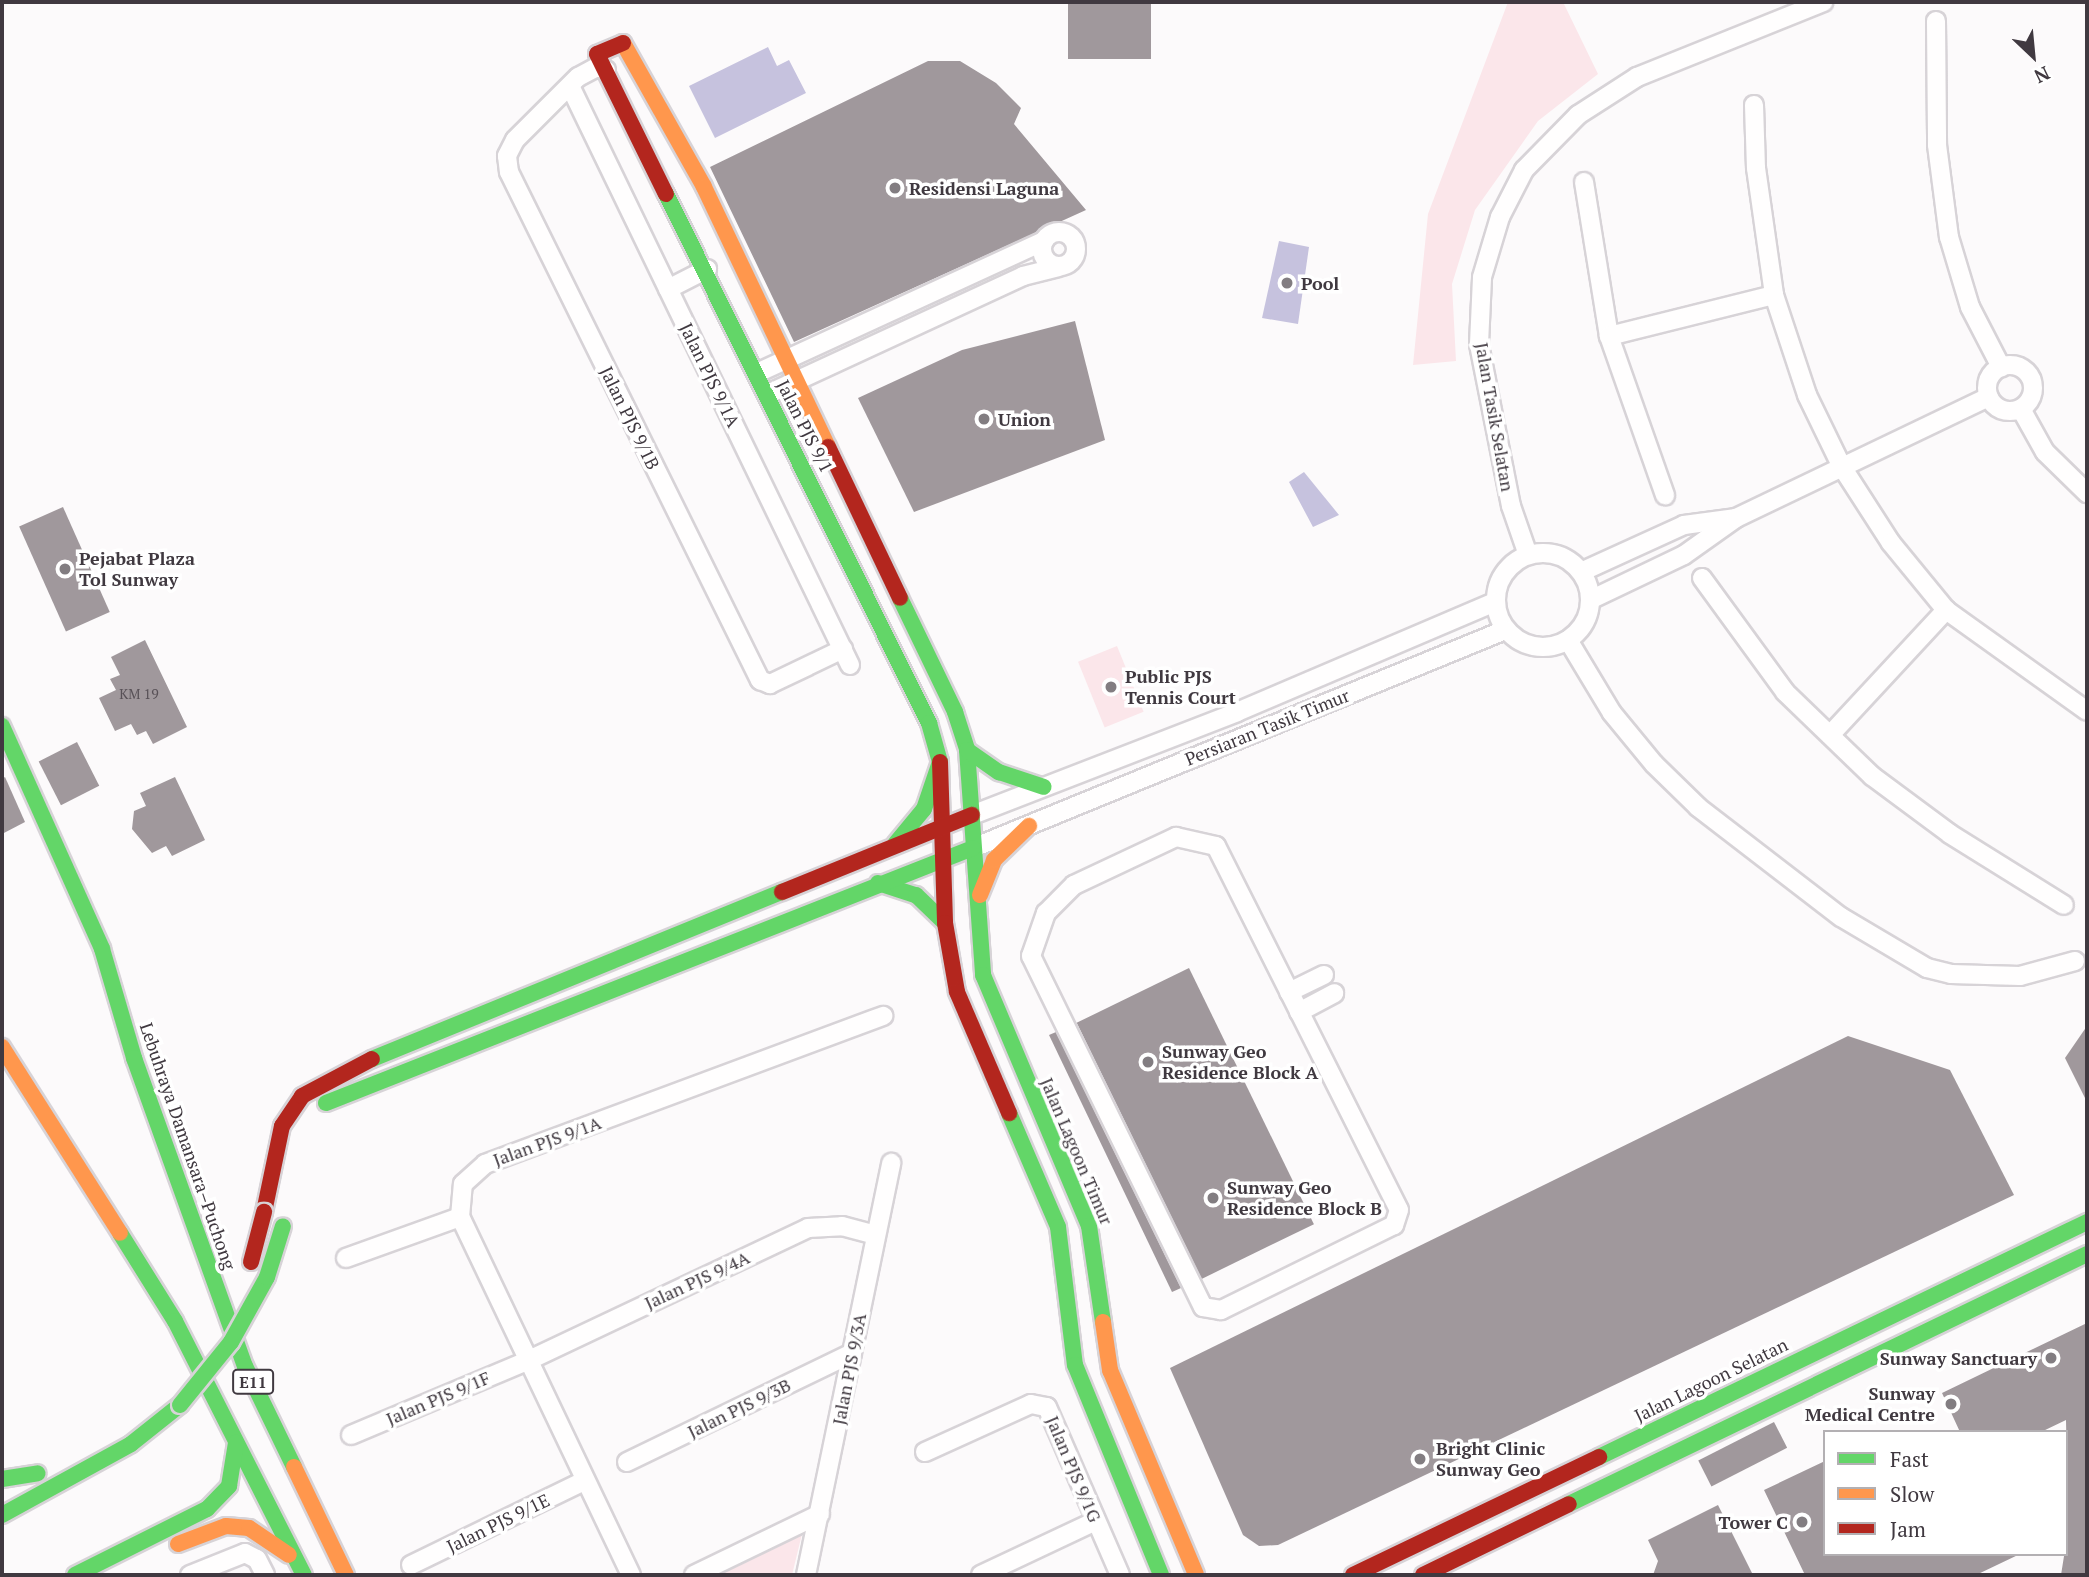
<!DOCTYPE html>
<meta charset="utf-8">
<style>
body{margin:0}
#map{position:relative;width:2089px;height:1577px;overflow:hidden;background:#fcfafb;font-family:"PT Serif",serif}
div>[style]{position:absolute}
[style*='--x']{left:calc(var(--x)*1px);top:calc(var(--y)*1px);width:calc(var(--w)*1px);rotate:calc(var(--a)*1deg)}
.green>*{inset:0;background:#fbe6ea;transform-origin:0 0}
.water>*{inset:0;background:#c6c2de}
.building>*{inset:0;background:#a0989c;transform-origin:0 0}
.roads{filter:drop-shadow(2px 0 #d7d3d7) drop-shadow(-2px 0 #d7d3d7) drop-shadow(0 2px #d7d3d7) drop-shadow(0 -2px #d7d3d7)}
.street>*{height:18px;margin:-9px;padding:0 9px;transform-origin:9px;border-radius:9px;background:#fffefe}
.street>.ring{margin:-9px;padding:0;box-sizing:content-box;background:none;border:18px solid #fffefe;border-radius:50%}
.fast>*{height:16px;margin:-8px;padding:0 8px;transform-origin:8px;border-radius:8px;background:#63d668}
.slow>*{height:16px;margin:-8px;padding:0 8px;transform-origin:8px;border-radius:8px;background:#ff974d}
.jam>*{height:16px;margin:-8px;padding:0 8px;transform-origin:8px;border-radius:8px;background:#b3261e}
.bridges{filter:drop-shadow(2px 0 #d7d3d7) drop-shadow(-2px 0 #d7d3d7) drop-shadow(0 2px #d7d3d7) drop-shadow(0 -2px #d7d3d7)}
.fast-bridge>*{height:16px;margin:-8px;padding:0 8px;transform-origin:8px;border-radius:8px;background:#63d668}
.jam-bridge>*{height:16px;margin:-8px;padding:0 8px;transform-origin:8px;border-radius:8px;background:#b3261e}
.dots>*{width:19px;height:19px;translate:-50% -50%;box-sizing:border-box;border:4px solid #fff;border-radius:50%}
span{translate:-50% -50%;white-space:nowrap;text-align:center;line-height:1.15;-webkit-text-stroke:7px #fff;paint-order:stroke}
.number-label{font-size:14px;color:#585157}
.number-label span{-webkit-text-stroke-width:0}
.shield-label span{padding:2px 5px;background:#fff;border:2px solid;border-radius:5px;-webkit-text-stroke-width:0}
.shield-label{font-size:16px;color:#403940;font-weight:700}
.poi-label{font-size:18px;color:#403940;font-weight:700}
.left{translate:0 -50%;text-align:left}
.right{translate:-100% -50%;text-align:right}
.street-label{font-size:18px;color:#403940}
.frame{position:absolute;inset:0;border:4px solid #403940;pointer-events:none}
.legend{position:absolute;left:1823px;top:1430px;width:245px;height:126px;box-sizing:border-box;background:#fff;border:2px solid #b3b0b3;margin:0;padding:9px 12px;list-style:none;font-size:21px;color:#403940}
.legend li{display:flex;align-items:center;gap:14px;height:35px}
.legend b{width:35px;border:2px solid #b3b0b3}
.north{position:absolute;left:1998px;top:21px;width:70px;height:70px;-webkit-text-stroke:5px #fff;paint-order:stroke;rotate:154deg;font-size:19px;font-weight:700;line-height:28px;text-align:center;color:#403940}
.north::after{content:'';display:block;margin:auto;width:24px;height:32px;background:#403940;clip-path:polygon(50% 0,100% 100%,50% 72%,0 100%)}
</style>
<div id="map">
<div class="green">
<div style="clip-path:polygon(1508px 2px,1563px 2px,1598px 74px,1538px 121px,1475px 210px,1452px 284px,1456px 361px,1413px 365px,1428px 214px)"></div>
<div style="left:1117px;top:646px;width:71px;height:42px;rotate:68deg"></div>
<div style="clip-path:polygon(802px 1534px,792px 1575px,717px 1575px,794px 1538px)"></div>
</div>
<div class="water">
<div style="clip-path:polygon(768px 47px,777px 66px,789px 60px,806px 93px,715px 138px,689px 86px)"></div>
<div style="clip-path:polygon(1279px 241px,1309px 247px,1298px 324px,1262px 318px)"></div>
<div style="clip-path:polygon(1304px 472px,1339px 515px,1313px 527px,1289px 482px)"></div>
</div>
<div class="building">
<div style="left:1068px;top:2px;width:83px;height:57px"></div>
<div style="clip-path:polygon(928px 61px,960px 61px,996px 83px,1021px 108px,1014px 124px,1086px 210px,794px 342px,710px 167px)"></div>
<div style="clip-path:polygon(1075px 321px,1105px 440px,914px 512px,858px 398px,962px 350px)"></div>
<div style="left:63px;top:507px;width:115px;height:48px;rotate:66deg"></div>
<div style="clip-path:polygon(145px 640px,187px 727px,153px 744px,146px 731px,137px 735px,131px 724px,115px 731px,99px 698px,116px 690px,110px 679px,120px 675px,111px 657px)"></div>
<div style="left:77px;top:742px;width:49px;height:43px;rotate:63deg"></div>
<div style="clip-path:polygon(5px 777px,25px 822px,2px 834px,2px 779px)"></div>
<div style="clip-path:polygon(175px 777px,205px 840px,172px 856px,166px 846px,152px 853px,132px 829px,134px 811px,146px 806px,140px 793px)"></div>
<div style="left:1189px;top:968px;width:285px;height:125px;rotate:64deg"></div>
<div style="clip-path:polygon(2087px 1026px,2087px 1102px,2065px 1058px)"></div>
<div style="clip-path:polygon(1056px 1032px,1181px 1288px,1172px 1292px,1049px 1035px)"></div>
<div style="clip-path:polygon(1848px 1036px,1950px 1070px,2014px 1195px,1278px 1545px,1259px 1546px,1243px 1535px,1170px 1368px)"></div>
<div style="clip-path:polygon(2087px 1323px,2087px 1575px,2061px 1575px,2068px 1531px,2066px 1420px,2041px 1432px,1960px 1432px,1942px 1393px)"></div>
<div style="left:1774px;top:1422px;width:29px;height:85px;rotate:63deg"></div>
<div style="clip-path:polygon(1825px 1461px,1825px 1554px,2020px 1554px,1976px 1575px,1805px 1575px,1764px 1490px)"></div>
<div style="clip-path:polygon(1718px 1505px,1753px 1575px,1653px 1575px,1658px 1561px,1648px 1540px)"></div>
</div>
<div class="roads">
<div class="street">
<div style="--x:1936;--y:21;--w:124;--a:89.5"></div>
<div style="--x:1937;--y:145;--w:93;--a:82.6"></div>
<div style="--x:1949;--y:237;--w:73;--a:73.3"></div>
<div style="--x:1970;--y:307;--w:68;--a:62.7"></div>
<div style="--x:606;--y:70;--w:9;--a:-162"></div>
<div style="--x:597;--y:67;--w:21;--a:152"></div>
<div style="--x:578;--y:77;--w:89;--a:135"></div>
<div style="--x:515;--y:140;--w:18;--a:117"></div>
<div style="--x:507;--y:156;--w:16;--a:83"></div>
<div style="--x:509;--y:172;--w:567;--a:63.71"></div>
<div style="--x:760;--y:680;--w:11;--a:22"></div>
<div style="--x:770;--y:684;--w:81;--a:-25.6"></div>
<div style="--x:570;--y:86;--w:643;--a:64.19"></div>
<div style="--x:1754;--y:105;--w:63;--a:88.2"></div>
<div style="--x:1756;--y:168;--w:128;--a:81.9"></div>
<div style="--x:1774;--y:295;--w:105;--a:71.7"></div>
<div style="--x:1807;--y:395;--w:80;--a:64.1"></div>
<div style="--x:1842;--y:467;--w:90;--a:57.2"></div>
<div style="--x:1891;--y:543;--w:87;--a:50.6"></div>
<div style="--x:1946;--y:610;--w:173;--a:35.6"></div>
<div style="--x:1584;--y:182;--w:156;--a:80.8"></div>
<div style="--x:1609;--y:336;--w:169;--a:70.6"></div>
<div class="ring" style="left:1042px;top:232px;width:16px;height:16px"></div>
<div style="--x:668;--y:289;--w:44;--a:-27.1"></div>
<div style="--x:1609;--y:336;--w:170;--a:-14"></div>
<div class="ring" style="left:1987px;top:365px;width:28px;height:28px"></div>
<div style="--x:757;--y:373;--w:316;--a:-24.7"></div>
<div style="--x:768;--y:394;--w:281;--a:-24.8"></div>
<div style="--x:1023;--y:276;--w:36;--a:-14"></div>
<div style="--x:2021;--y:409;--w:49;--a:60.8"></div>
<div style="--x:2045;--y:452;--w:59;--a:44.3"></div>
<div class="ring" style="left:1496px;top:553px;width:76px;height:76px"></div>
<div style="--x:1528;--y:555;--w:52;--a:-109.1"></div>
<div style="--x:1511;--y:506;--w:165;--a:-101.2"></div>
<div style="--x:1479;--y:344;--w:67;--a:-87.4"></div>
<div style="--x:1482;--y:277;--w:63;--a:-73.3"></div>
<div style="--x:1500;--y:217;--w:53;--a:-62.9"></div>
<div style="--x:1524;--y:170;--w:77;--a:-45.5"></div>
<div style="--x:1578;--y:115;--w:70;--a:-32.8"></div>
<div style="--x:1637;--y:77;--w:201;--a:-21.9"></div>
<div style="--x:1581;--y:572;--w:113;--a:-24.5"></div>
<div style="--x:1684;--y:525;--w:51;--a:-7.8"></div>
<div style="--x:1702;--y:578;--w:141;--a:53.9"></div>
<div style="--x:1785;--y:692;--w:121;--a:44"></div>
<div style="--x:1872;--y:776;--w:97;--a:36.6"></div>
<div style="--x:1950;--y:834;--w:134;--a:31.9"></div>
<div style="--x:1590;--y:600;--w:104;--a:-25.6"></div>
<div style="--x:1684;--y:555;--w:64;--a:-35.4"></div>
<div style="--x:1736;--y:518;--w:280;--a:-25.6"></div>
<div style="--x:1568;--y:640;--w:85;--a:58.9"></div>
<div style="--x:1612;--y:713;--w:66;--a:50.5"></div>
<div style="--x:1654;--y:764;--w:62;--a:44.3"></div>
<div style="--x:1698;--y:807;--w:180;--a:37.6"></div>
<div style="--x:1841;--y:917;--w:100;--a:30.7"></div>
<div style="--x:1927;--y:968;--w:25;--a:14"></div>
<div style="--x:1951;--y:974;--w:69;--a:1.7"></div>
<div style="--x:2020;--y:976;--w:57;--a:-15.3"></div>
<div style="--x:1830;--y:735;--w:171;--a:-47.1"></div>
<div style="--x:972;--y:815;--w:284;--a:-21.2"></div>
<div style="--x:1237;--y:712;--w:280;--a:-23.1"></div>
<div style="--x:1176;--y:837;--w:41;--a:12.7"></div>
<div style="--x:1216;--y:846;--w:407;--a:63.3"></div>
<div style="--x:1399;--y:1210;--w:16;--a:108"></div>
<div style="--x:1394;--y:1225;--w:193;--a:153.8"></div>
<div style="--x:1221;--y:1310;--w:18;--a:-171"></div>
<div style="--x:1203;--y:1307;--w:391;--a:-116.1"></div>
<div style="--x:1031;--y:956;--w:46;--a:-70.8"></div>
<div style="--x:1046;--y:913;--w:40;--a:-45"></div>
<div style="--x:1074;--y:885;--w:113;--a:-25.2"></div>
<div style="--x:973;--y:848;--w:575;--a:-22.28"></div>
<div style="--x:1289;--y:992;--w:39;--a:-26"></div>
<div style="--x:1299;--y:1012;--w:40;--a:-28"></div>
<div style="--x:346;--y:1258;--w:121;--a:-19.8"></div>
<div style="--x:351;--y:1435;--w:189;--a:-22.8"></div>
<div style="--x:525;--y:1362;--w:313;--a:-25.3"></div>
<div style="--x:808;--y:1228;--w:34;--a:-3"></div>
<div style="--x:842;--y:1226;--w:34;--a:15"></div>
<div style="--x:925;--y:1452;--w:116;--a:-24.4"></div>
<div style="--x:1031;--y:1404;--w:16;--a:11"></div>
<div style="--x:1047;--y:1407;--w:183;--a:66.5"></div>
<div style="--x:627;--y:1462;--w:250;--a:-25.8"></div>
<div style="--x:411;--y:1565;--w:192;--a:-25.9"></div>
<div style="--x:190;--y:1575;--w:59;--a:-21.8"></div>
<div style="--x:245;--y:1553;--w:13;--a:27"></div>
<div style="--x:257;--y:1559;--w:18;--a:63"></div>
<div style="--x:631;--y:1575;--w:397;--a:-115.5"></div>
<div style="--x:460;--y:1217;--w:33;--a:-85"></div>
<div style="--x:463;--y:1184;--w:30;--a:-42"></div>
<div style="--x:485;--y:1164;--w:425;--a:-20.4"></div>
<div style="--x:694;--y:1575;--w:140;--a:-25.8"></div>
<div style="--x:806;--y:1575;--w:421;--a:-78.3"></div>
<div style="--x:981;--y:1575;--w:127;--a:-25.2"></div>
</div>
<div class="fast">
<div style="--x:666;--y:194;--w:591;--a:63.57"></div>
<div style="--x:929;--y:723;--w:41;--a:74.2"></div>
<div style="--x:900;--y:598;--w:127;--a:64.2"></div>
<div style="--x:955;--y:712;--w:40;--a:72"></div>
<div style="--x:967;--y:750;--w:226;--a:85.9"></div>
<div style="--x:983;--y:975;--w:272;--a:67.1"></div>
<div style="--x:1089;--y:1226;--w:97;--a:81.7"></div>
<div style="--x:2;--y:726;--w:244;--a:65.8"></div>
<div style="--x:102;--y:949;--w:114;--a:73.6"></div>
<div style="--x:134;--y:1058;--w:327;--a:70.2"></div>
<div style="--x:245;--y:1366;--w:112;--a:64.1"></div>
<div style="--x:967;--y:750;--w:39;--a:35"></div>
<div style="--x:999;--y:772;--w:47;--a:18.4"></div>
<div style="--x:895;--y:844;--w:45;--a:-50.4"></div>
<div style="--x:924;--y:809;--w:50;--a:-71.2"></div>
<div style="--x:878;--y:883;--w:40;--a:18"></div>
<div style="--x:916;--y:895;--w:40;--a:44"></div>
<div style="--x:372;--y:1059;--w:443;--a:-22.2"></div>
<div style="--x:326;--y:1103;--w:695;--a:-21.51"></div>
<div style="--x:1009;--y:1113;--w:124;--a:66.7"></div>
<div style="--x:1058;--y:1227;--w:139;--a:83"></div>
<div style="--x:1075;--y:1365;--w:227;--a:67.7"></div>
<div style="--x:120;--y:1233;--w:104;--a:58"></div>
<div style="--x:175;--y:1321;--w:285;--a:63.1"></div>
<div style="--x:1599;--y:1457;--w:542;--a:-25.71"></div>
<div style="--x:2;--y:1479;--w:36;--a:-9"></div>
<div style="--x:1569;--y:1504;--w:575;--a:-25.76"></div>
<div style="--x:2;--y:1515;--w:147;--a:-28.8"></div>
<div style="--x:131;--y:1444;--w:63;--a:-38.5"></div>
<div style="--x:75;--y:1575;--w:148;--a:-26.6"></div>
<div style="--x:207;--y:1509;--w:32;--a:-46"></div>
<div style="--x:229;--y:1486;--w:44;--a:-80.8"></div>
</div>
<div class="slow">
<div style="--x:623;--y:43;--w:165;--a:60.6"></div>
<div style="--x:704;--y:187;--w:288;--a:64.5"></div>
<div style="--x:980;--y:895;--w:38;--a:-68"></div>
<div style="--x:994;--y:860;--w:49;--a:-44.2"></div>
<div style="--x:2;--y:1047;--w:220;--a:57.6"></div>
<div style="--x:1103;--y:1322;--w:49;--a:81.7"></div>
<div style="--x:1110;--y:1370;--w:222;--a:67.2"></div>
<div style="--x:294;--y:1467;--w:120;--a:64.3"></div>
<div style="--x:178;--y:1544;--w:51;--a:-20.6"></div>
<div style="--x:226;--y:1526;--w:23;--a:5"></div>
<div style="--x:249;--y:1528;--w:48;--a:34"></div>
</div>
<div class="jam">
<div style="--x:623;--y:43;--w:28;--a:157"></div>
<div style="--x:597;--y:54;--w:156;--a:63.8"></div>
<div style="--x:828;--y:447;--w:167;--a:64.5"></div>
<div style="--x:940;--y:762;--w:161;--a:88.2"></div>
<div style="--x:945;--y:923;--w:70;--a:80.1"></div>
<div style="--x:957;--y:992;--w:132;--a:66.7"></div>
<div style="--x:782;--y:892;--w:205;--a:-22.1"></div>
<div style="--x:264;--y:1212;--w:88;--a:-78.2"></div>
<div style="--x:282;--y:1126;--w:36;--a:-56"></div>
<div style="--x:302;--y:1096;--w:79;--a:-27.9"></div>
<div style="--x:1353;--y:1575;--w:273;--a:-25.6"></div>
<div style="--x:1423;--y:1575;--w:162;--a:-25.9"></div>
</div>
</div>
<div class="bridges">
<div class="fast-bridge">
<div style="--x:180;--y:1405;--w:81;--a:-51"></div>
<div style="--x:231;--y:1342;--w:74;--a:-61"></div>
<div style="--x:267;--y:1277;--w:53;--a:-72.6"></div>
</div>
<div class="jam-bridge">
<div style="--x:251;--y:1262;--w:52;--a:-75.4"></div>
</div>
</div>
<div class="dots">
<div style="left:895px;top:188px;background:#827d81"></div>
<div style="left:1287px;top:283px;background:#827d81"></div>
<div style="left:984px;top:419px;background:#827d81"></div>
<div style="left:65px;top:569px;background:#827d81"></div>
<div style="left:1111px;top:687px;background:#827d81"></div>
<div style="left:1148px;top:1062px;background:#827d81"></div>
<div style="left:1213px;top:1198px;background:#827d81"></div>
<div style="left:2051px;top:1358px;background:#827d81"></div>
<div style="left:1951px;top:1404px;background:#827d81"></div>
<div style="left:1420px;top:1459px;background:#827d81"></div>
<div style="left:1802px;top:1522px;background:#827d81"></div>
</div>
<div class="number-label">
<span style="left:139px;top:694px">KM 19</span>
</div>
<div class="shield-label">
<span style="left:253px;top:1382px">E11</span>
</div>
<div class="poi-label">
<span class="left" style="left:909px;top:188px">Residensi Laguna</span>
<span class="left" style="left:1301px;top:283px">Pool</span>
<span class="left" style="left:998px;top:419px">Union</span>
<span class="left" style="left:79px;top:569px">Pejabat Plaza<br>Tol Sunway</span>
<span class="left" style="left:1125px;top:687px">Public PJS<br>Tennis Court</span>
<span class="left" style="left:1162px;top:1062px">Sunway Geo<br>Residence Block A</span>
<span class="left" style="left:1227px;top:1198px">Sunway Geo<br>Residence Block B</span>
<span class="right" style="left:2037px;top:1358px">Sunway Sanctuary</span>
<span class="right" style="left:1935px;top:1404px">Sunway<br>Medical Centre</span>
<span class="left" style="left:1436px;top:1459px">Bright Clinic<br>Sunway Geo</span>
<span class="right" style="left:1788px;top:1522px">Tower C</span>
</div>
<div class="street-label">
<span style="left:710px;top:375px;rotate:64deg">Jalan PJS 9/1A</span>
<span style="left:1495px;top:417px;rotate:80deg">Jalan Tasik Selatan</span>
<span style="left:630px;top:418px;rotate:64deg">Jalan PJS 9/1B</span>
<span style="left:805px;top:426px;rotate:63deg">Jalan PJS 9/1</span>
<span style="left:1267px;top:727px;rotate:-22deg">Persiaran Tasik Timur</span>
<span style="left:547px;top:1141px;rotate:-20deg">Jalan PJS 9/1A</span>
<span style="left:188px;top:1146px;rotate:71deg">Lebuhraya Damansara–Puchong</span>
<span style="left:1077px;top:1151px;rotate:67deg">Jalan Lagoon Timur</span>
<span style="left:697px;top:1280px;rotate:-25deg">Jalan PJS 9/4A</span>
<span style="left:849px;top:1369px;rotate:-79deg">Jalan PJS 9/3A</span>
<span style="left:1711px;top:1380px;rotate:-26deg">Jalan Lagoon Selatan</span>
<span style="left:438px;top:1398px;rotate:-23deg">Jalan PJS 9/1F</span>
<span style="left:739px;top:1408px;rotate:-26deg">Jalan PJS 9/3B</span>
<span style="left:1074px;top:1469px;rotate:67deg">Jalan PJS 9/1G</span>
<span style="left:498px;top:1523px;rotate:-26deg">Jalan PJS 9/1E</span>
</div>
<div class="frame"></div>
<ul class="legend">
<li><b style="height:9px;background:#63d668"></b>Fast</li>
<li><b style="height:9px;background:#ff974d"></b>Slow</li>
<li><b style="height:9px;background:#b3261e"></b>Jam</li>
</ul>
<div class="north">N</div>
</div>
